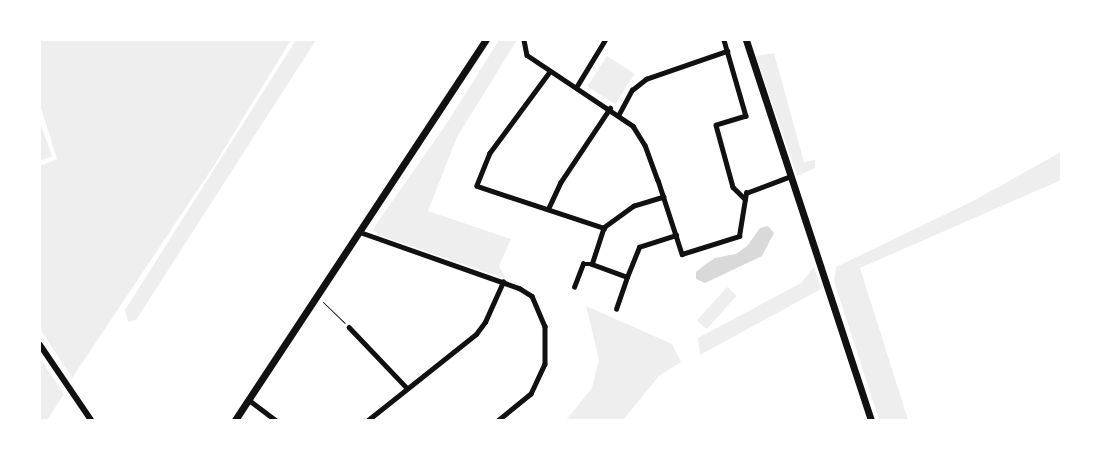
<!DOCTYPE html>
<style>
body{margin:0}
#map{position:relative;width:1101px;height:460px;overflow:hidden;background:#fff;font-family:"Zilla Slab",serif}
div>[style]{position:absolute}
[style*='--x']{left:calc(var(--x)*1px);top:calc(var(--y)*1px);width:calc(var(--w)*1px);rotate:calc(var(--a)*1deg)}
.green>*{inset:0;background:#eee;transform-origin:0 0}
.water>*{inset:0;background:#d9d9d9}
.path>*{height:1px;margin:-0.5px;padding:0 0.5px;transform-origin:0.5px;border-radius:0.5px;background:#111}
.minor>*{height:4.5px;margin:-2.25px;padding:0 2.25px;transform-origin:2.25px;border-radius:2.25px;background:#111}
.secondary>*{height:6px;margin:-3px;padding:0 3px;transform-origin:3px;border-radius:3px;background:#111}
.primary>*{height:7px;margin:-3.5px;padding:0 3.5px;transform-origin:3.5px;border-radius:3.5px;background:#111}
span{translate:-50% -50%;white-space:nowrap;text-align:center;line-height:1.15;-webkit-text-stroke:5px #fff;paint-order:stroke}
.frame{position:absolute;inset:0;border:41px solid #fff;pointer-events:none}
</style>
<div id="map">
<div class="green">
<div style="clip-path:polygon(40px 40px,291px 40px,215px 164px,72px 378px,40px 329px,40px 166px,57px 159px,40px 105px)"></div>
<div style="clip-path:polygon(296px 40px,316px 40px,136px 320px,128px 322px,125px 310px)"></div>
<div style="clip-path:polygon(499px 40px,517px 40px,457px 137px,428px 211px,511px 239px,499px 266px,506px 279px,379px 235px,373px 229px,449px 120px)"></div>
<div style="clip-path:polygon(774px 53px,804px 162px,815px 160px,815px 168px,797px 176px,756px 56px)"></div>
<div style="left:607px;top:56px;width:33px;height:36px;rotate:33deg"></div>
<div style="clip-path:polygon(40px 122px,52px 156px,40px 161px)"></div>
<div style="clip-path:polygon(1061px 152px,1061px 180px,860px 268px,908px 420px,879px 420px,834px 281px,836px 267px,973px 201px)"></div>
<div style="clip-path:polygon(814px 267px,821px 289px,700px 355px,698px 338px,801px 283px)"></div>
<div style="left:727px;top:287px;width:13px;height:45px;rotate:42deg"></div>
<div style="clip-path:polygon(586px 306px,672px 344px,681px 362px,659px 376px,623px 420px,566px 420px,592px 388px,599px 359px)"></div>
<div style="clip-path:polygon(40px 358px,64px 394px,47px 420px,40px 420px)"></div>
</div>
<div class="water">
<div style="clip-path:polygon(768px 226px,774px 233px,762px 256px,705px 283px,696px 279px,696px 272px,703px 266px,715px 258px,736px 254px,747px 246px,760px 228px)"></div>
</div>
<div class="path">
<div style="--x:323;--y:302;--w:30;--a:44"></div>
</div>
<div class="minor">
<div style="--x:524;--y:40;--w:15;--a:79"></div>
<div style="--x:527;--y:55;--w:128;--a:33.8"></div>
<div style="--x:633;--y:126;--w:22;--a:58"></div>
<div style="--x:645;--y:145;--w:37;--a:70"></div>
<div style="--x:658;--y:180;--w:78;--a:72"></div>
<div style="--x:682;--y:254;--w:60;--a:-17.5"></div>
<div style="--x:739;--y:236;--w:44;--a:-80.8"></div>
<div style="--x:746;--y:193;--w:48;--a:-20.7"></div>
<div style="--x:724;--y:40;--w:79;--a:73.9"></div>
<div style="--x:746;--y:116;--w:31;--a:163"></div>
<div style="--x:716;--y:125;--w:64;--a:74.7"></div>
<div style="--x:733;--y:187;--w:17;--a:45"></div>
<div style="--x:550;--y:72;--w:101;--a:126.5"></div>
<div style="--x:490;--y:153;--w:35;--a:112"></div>
<div style="--x:477;--y:186;--w:134;--a:18.3"></div>
<div style="--x:577;--y:86;--w:54;--a:-58.7"></div>
<div style="--x:619;--y:114;--w:27;--a:-62"></div>
<div style="--x:632;--y:90;--w:18;--a:-38"></div>
<div style="--x:646;--y:79;--w:86;--a:-19.1"></div>
<div style="--x:664;--y:197;--w:31;--a:163"></div>
<div style="--x:634;--y:206;--w:37;--a:144"></div>
<div style="--x:604;--y:228;--w:38;--a:108"></div>
<div style="--x:592;--y:264;--w:37;--a:20"></div>
<div style="--x:627;--y:277;--w:32;--a:-68"></div>
<div style="--x:639;--y:247;--w:39;--a:-18"></div>
<div style="--x:548;--y:209;--w:29;--a:-65"></div>
<div style="--x:560;--y:183;--w:90;--a:-56.3"></div>
<div style="--x:360;--y:232;--w:169;--a:19.4"></div>
<div style="--x:519;--y:288;--w:15;--a:32"></div>
<div style="--x:532;--y:296;--w:33;--a:67"></div>
<div style="--x:545;--y:326;--w:38;--a:90"></div>
<div style="--x:545;--y:364;--w:33;--a:115"></div>
<div style="--x:531;--y:394;--w:41;--a:140.9"></div>
<div style="--x:574;--y:287;--w:25;--a:-69"></div>
<div style="--x:583;--y:264;--w:9;--a:0"></div>
<div style="--x:616;--y:309;--w:34;--a:-71"></div>
<div style="--x:349;--y:327;--w:84;--a:46.4"></div>
<div style="--x:249;--y:400;--w:34;--a:37"></div>
<div style="--x:368;--y:420;--w:138;--a:-38.5"></div>
<div style="--x:476;--y:334;--w:15;--a:-53"></div>
<div style="--x:485;--y:322;--w:44;--a:-65.8"></div>
</div>
<div class="secondary">
<div style="--x:40;--y:345;--w:91;--a:55.8"></div>
</div>
<div class="primary">
<div style="--x:746;--y:40;--w:400;--a:71.8"></div>
<div style="--x:235;--y:420;--w:455;--a:-56.6"></div>
</div>
<div class="frame"></div>
</div>
